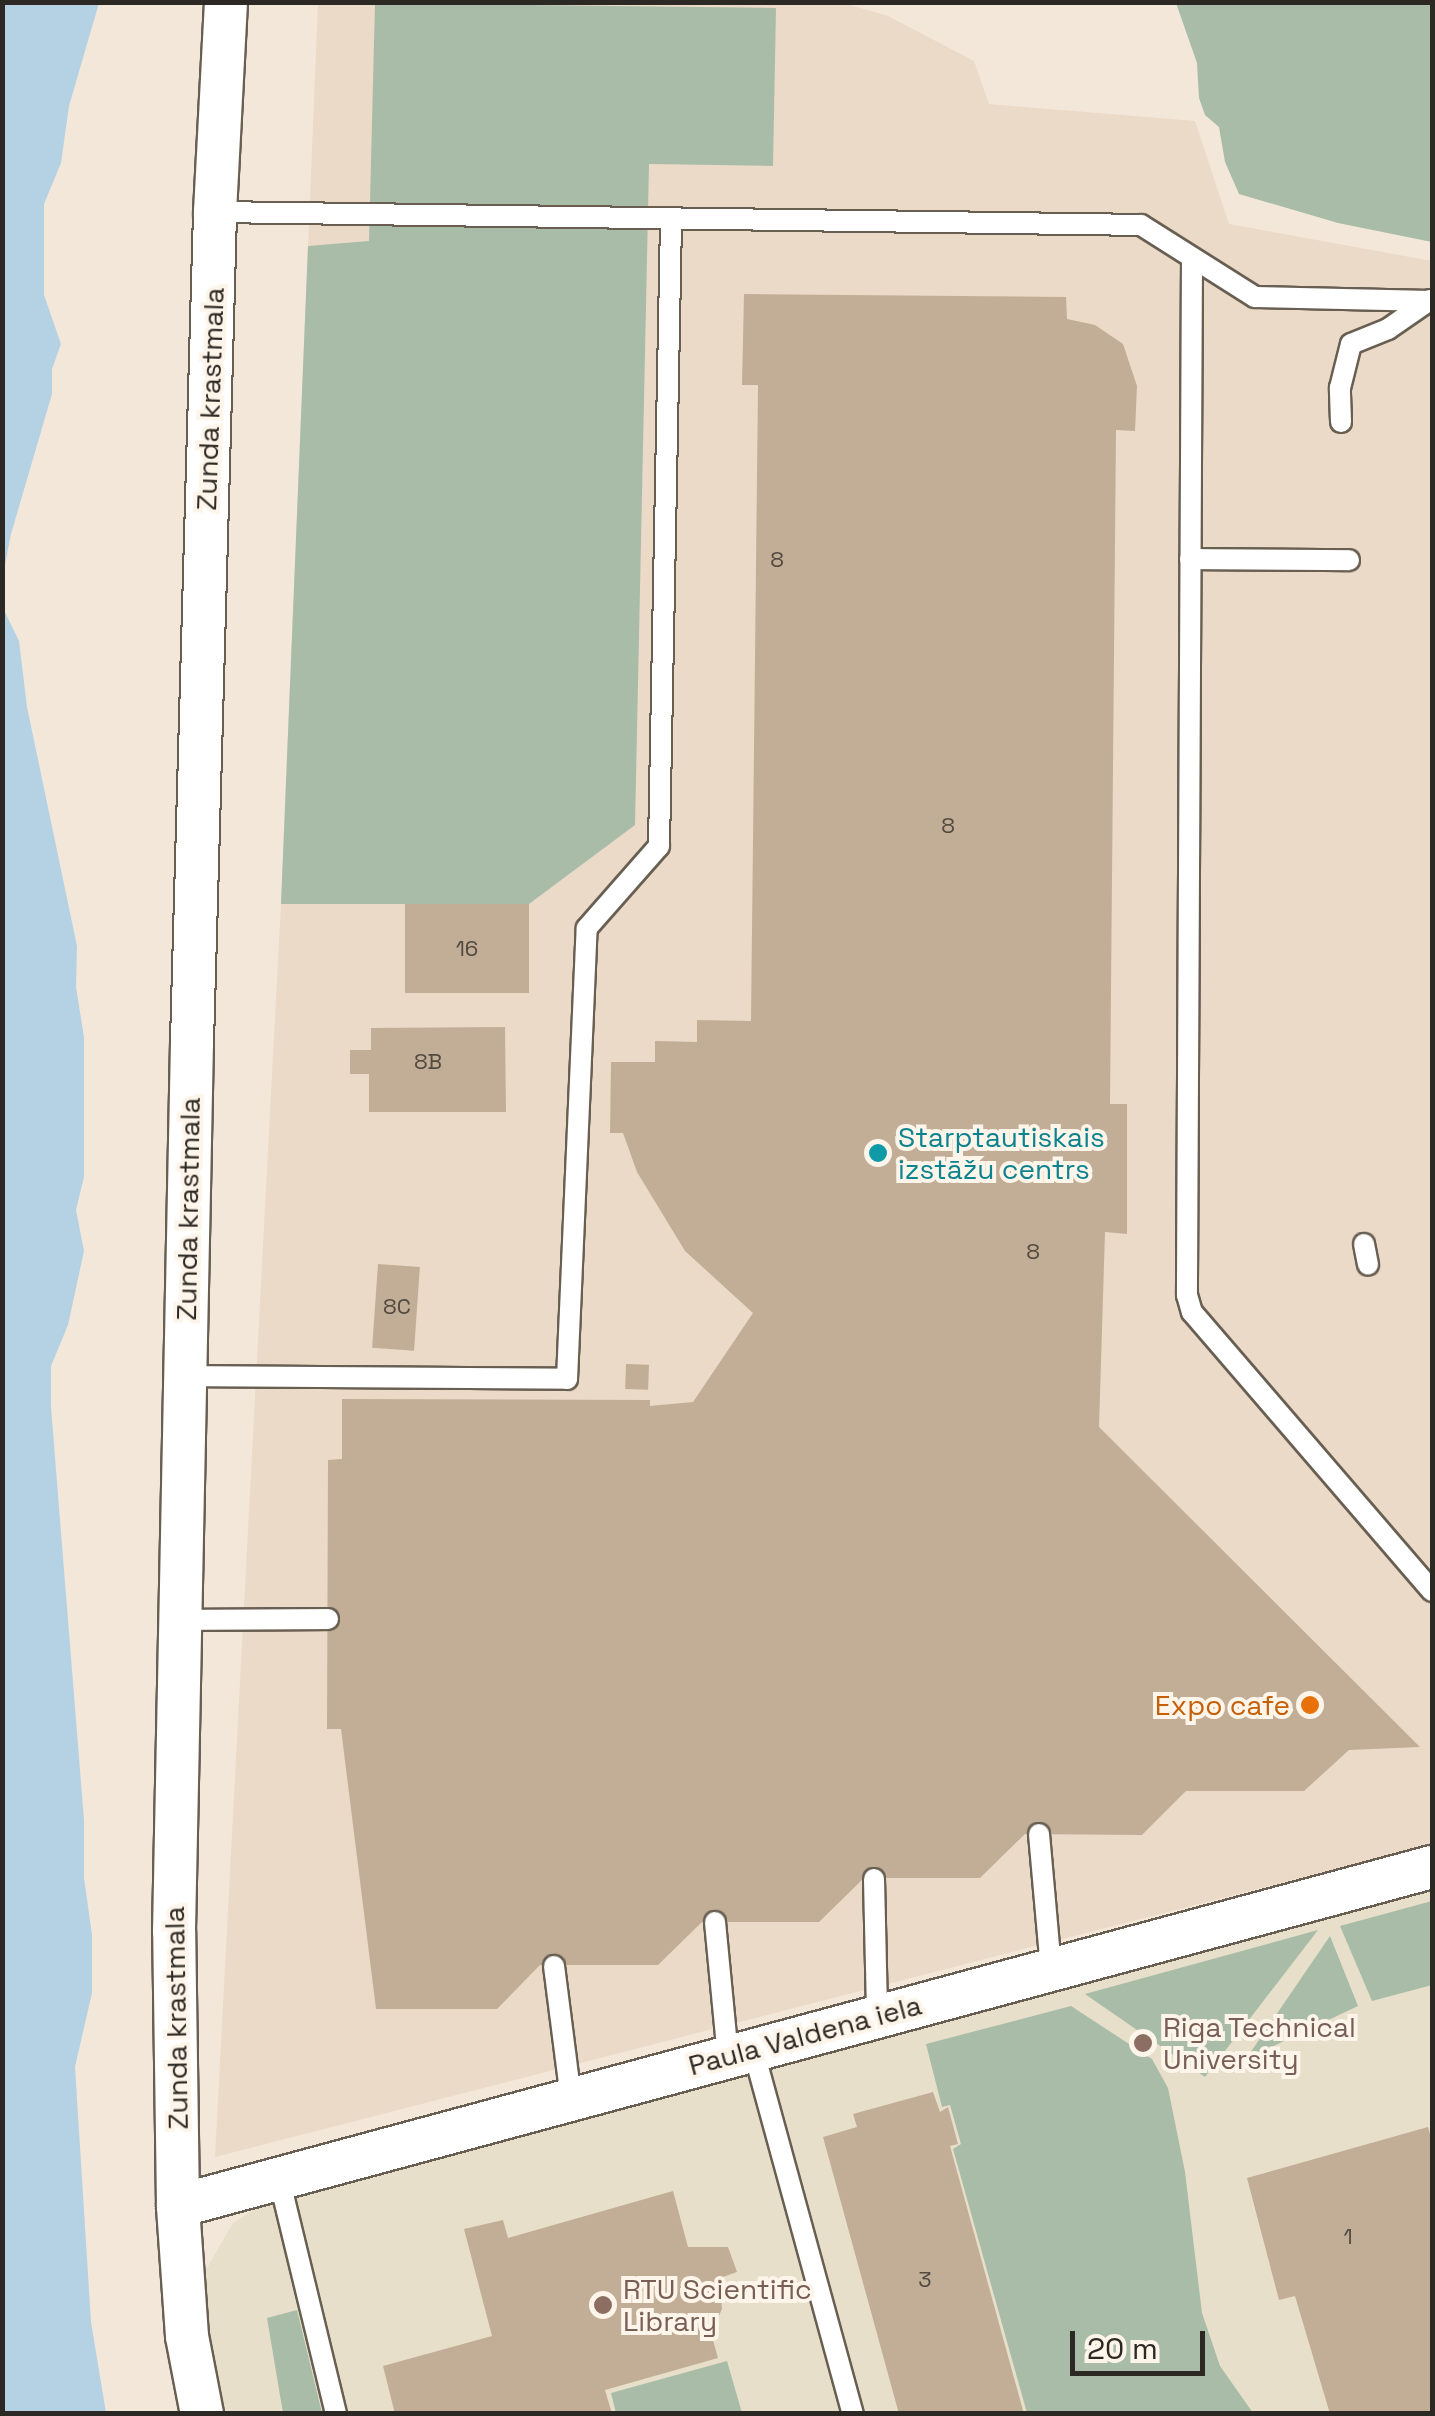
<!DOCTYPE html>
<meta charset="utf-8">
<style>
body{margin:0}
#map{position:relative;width:1435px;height:2416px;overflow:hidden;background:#f3e7d9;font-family:"Space Grotesk",sans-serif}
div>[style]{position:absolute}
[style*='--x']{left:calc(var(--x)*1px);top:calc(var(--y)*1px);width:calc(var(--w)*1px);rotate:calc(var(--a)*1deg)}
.built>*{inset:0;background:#ebdac7}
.education>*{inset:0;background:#e7dfc9}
.green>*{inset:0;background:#a8bca8}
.water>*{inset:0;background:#b5d2e5}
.building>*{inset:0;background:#c2ae96;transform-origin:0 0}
.roads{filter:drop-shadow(2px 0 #685f52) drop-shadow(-2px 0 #685f52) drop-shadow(0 2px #685f52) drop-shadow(0 -2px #685f52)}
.service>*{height:20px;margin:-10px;padding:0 10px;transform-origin:10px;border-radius:10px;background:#fff}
.minor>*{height:42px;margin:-21px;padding:0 21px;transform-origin:21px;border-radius:21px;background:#fff}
.dots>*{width:28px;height:28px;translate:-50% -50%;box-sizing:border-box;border:5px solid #fef5ea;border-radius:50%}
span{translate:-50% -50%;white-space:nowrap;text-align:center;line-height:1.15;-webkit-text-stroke:8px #fef5ea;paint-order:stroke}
.number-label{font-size:22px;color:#524a40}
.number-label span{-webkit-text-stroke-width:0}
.street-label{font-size:28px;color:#2c2823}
.culture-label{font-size:28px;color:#0d838f}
.left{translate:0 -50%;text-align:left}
.food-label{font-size:28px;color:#c56008}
.right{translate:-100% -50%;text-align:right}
.education-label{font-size:28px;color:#785e54}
.frame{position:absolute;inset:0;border:5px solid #2c2823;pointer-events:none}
.scale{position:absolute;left:1070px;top:2331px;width:135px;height:45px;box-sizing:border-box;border:5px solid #2c2823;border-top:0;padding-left:12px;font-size:30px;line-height:35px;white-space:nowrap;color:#2c2823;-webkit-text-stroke:8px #fef5ea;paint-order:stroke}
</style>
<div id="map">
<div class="built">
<div style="clip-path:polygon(318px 3px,843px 3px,888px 16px,974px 61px,989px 104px,1195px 121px,1229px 224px,1432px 261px,1432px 1844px,215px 2157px,281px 904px)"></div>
</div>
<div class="education">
<div style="clip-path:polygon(1432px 1890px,1432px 2413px,217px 2413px,200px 2280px,233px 2223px,276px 2196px)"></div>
</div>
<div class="green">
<div style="clip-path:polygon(375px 3px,776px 8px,773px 166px,649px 164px,635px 825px,529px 904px,281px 904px,308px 246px,369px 241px)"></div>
<div style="clip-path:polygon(1176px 3px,1432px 3px,1432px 242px,1338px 223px,1239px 194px,1225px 162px,1219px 127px,1205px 115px,1199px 98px,1197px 63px)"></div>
<div style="clip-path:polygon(1432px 1901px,1432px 1985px,1372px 2001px,1340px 1926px)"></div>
<div style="clip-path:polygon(1318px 1930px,1205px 2077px,1085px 1994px)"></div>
<div style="clip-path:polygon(1330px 1936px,1358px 2006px,1246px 2059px)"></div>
<div style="clip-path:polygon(1071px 2006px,1152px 2059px,1168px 2088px,1185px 2172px,1202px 2313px,1220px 2366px,1253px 2413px,1027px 2413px,953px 2149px,961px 2144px,950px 2105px,942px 2107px,926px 2044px)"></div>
<div style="clip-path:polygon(297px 2310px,322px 2413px,283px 2413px,267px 2318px)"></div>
<div style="clip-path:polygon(727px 2361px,742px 2413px,616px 2413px,611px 2393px)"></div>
</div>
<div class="water">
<div style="clip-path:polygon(99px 3px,69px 106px,61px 163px,44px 204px,44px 295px,61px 344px,52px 369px,52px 394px,11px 534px,3px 575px,3px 608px,19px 641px,27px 707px,77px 946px,76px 987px,84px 1037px,84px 1177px,76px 1210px,84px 1251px,68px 1325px,51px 1366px,51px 1407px,84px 1820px,84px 1878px,92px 1935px,92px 1993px,75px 2067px,91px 2322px,106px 2413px,3px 2414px,2px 3px)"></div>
</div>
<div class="building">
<div style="clip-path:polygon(744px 294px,1066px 297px,1067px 319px,1095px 325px,1123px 344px,1137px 386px,1135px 431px,1116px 430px,1110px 1104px,1127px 1104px,1127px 1234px,1105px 1232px,1099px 1427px,1420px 1747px,1349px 1750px,1304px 1791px,1186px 1791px,1142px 1835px,1025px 1834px,980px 1878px,864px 1878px,819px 1922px,702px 1922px,658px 1965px,540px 1965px,497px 2009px,376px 2009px,341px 1729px,327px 1729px,328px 1460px,342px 1459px,342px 1399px,650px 1400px,650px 1406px,693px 1402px,753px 1313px,685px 1251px,637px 1172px,623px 1133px,610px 1133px,611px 1062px,655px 1062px,655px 1041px,697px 1042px,697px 1020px,751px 1021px,758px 385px,742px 385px)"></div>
<div style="left:405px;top:904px;width:124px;height:89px"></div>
<div style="clip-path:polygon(505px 1027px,506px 1112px,369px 1112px,369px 1074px,350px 1074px,350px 1050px,371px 1050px,371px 1028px)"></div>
<div style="left:378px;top:1264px;width:42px;height:84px;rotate:4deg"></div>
<div style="left:626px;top:1364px;width:23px;height:25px;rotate:2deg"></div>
<div style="clip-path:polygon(933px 2092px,940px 2112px,948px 2107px,958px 2144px,950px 2146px,1024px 2414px,899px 2414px,823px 2137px,857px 2127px,853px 2114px)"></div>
<div style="clip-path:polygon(1428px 2127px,1432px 2142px,1432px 2414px,1330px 2414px,1295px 2296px,1279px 2300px,1247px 2178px)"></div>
<div style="clip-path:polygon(673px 2191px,688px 2247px,728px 2247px,737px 2272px,720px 2278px,722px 2309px,711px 2333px,718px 2358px,605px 2390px,612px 2414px,395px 2414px,383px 2366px,492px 2336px,464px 2229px,503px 2220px,508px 2238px)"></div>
</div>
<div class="roads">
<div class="service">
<div style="--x:215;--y:212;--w:926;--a:0.8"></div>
<div style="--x:1141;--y:225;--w:135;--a:32.3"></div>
<div style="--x:1255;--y:297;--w:177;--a:1.3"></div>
<div style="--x:1192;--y:258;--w:1037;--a:90.28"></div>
<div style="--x:1187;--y:1295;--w:18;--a:74"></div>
<div style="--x:1192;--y:1312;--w:368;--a:49.3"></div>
<div style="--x:1341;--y:422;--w:34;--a:-92"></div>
<div style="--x:1340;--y:388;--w:45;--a:-76"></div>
<div style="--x:1351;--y:344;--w:40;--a:-22"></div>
<div style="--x:1388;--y:329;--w:51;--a:-34.6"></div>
<div style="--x:1190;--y:559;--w:159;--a:0.4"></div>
<div style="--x:1364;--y:1244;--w:21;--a:79"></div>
<div style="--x:184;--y:1376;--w:383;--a:0.4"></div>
<div style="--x:567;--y:1379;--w:451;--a:-87.5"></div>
<div style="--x:587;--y:928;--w:109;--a:-48.7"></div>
<div style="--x:659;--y:846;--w:627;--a:-88.9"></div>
<div style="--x:178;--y:1620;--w:150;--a:-0.4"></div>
<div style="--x:1039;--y:1834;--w:135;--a:84.9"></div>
<div style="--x:874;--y:1879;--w:136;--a:88.7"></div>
<div style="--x:715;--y:1922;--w:135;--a:84.5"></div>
<div style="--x:554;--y:1966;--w:134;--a:82.7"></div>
<div style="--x:753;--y:2049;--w:378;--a:74.7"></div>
<div style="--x:279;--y:2178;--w:243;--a:76.4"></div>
</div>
<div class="minor">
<div style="--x:178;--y:2206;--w:1299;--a:-15.13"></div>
<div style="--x:202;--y:2414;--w:79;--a:-100.9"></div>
<div style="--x:187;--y:2336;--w:130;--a:-94"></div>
<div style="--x:178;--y:2206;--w:275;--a:-90.8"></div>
<div style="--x:174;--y:1931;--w:889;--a:-88.84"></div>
<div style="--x:192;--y:1042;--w:830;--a:-88.41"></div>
<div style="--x:215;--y:212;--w:210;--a:-87"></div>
</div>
</div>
<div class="dots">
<div style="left:878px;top:1153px;background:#0f9aa8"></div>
<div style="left:1310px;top:1705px;background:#e8710a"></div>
<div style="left:1143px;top:2043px;background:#8d6e63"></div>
<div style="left:603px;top:2305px;background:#8d6e63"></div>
</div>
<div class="number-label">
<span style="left:777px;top:560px">8</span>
<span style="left:948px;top:826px">8</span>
<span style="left:467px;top:949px">16</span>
<span style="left:428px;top:1062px">8B</span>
<span style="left:1033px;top:1252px">8</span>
<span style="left:397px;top:1307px">8C</span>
<span style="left:1348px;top:2237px">1</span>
<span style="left:925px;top:2280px">3</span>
</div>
<div class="street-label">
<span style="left:210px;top:399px;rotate:-88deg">Zunda krastmala</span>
<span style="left:188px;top:1209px;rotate:-89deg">Zunda krastmala</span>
<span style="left:176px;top:2018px;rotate:-91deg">Zunda krastmala</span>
<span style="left:805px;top:2035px;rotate:-15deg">Paula Valdena iela</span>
</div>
<div class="culture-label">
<span class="left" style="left:898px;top:1153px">Starptautiskais<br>izstāžu centrs</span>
</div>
<div class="food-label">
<span class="right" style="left:1290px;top:1705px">Expo cafe</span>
</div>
<div class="education-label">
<span class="left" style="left:1163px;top:2043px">Riga Technical<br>University</span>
<span class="left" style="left:623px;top:2305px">RTU Scientific<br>Library</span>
</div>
<div class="frame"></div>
<div class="scale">20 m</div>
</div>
